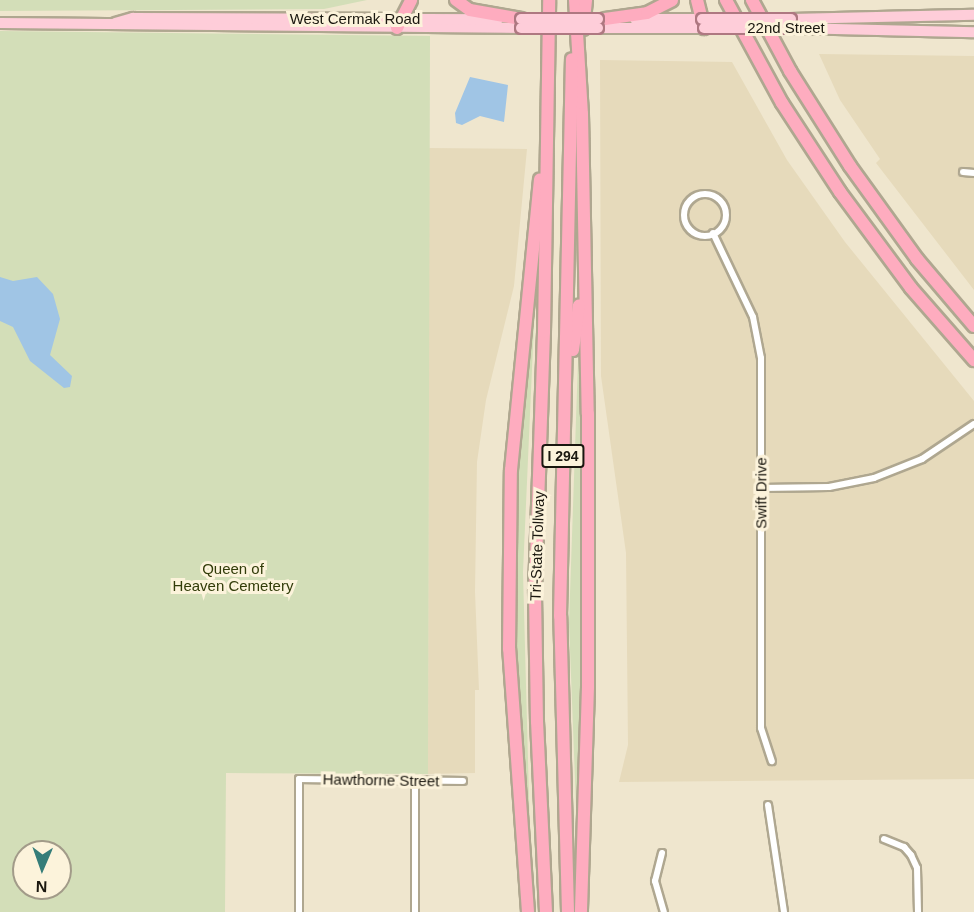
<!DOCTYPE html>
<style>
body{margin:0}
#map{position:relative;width:974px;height:912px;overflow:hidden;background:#efe6ce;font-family:Arial,sans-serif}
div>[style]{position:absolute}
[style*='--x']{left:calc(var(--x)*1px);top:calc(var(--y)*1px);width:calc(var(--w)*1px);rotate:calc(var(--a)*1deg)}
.built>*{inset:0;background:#e6dabb}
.green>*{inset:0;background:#d3deb8}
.water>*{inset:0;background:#a0c5e5}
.roads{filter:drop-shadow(2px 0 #afa790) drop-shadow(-2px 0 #afa790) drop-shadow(0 2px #afa790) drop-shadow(0 -2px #afa790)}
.street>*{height:6px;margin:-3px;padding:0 3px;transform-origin:3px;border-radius:3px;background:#fff}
.street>.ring{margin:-3px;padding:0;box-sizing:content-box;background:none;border:6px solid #fff;border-radius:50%}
.primary>*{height:10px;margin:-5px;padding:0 5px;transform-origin:5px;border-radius:5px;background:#fecdd9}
.highway>*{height:12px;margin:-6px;padding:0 6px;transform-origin:6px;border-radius:6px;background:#feacbf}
.bridges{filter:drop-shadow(2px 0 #ae7881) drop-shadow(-2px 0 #ae7881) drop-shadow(0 2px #ae7881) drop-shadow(0 -2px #ae7881)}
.primary-bridge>*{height:10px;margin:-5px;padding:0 5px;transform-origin:5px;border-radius:5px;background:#fecdd9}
span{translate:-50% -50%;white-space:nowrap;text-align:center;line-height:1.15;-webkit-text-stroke:6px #fcf3db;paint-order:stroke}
.shield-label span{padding:2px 4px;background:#fcf3db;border:2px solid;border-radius:4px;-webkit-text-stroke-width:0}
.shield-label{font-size:14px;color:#1a170f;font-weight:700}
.street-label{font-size:15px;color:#1a170f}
.park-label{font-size:15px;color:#323c09}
.north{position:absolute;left:12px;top:840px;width:60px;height:60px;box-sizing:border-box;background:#fcf3db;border:2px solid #a29b89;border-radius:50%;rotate:182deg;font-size:16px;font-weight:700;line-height:24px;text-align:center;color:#1a170f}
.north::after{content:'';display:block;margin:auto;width:21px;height:27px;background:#357d79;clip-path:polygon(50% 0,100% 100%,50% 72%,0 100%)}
</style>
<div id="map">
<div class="built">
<div style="clip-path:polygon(819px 54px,974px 56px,974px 290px,876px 163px,880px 159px,840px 100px)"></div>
<div style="clip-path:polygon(600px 60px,732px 62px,787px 160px,845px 242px,974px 401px,974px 779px,619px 782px,628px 745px,626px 553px,601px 376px)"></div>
<div style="clip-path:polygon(429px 148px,527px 149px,514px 286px,486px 400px,477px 462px,475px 592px,479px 690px,475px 690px,475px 773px,428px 774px)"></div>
</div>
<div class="green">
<div style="clip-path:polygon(0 0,367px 0,324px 9px,0 11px)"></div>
<div style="clip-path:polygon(evenodd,0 31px,430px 36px,428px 774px,226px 773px,225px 912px,0 912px,0 31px,24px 852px,60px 852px,60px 888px,24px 888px,24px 852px)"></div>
<div style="clip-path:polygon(536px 279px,523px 572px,531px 873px,516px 692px,514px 589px,518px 589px,518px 578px,513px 578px,517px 445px)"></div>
<div style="clip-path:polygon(579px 332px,584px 578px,580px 578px,580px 589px,585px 589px,576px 806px,569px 623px)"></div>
</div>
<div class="water">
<div style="clip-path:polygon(470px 77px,508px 85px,504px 122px,480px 116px,462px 125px,456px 123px,455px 113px)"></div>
<div style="clip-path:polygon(0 277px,13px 281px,37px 277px,53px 294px,60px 319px,50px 355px,72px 376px,70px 387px,64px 388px,30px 361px,13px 327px,0 321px)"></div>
</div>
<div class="roads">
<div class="street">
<div style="--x:963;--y:172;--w:11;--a:5"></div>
<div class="ring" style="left:684px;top:194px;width:36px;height:36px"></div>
<div style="--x:713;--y:233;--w:93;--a:64.5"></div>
<div style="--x:753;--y:317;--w:42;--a:79"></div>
<div style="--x:761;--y:358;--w:370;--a:90"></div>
<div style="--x:761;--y:728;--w:35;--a:72"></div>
<div style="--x:761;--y:488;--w:68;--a:-0.8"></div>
<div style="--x:829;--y:487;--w:46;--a:-11.3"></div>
<div style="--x:874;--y:478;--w:52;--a:-21.6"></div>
<div style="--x:922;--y:459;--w:63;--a:-33.9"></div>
<div style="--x:768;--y:805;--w:108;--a:81.5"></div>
<div style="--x:884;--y:839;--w:22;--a:22"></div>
<div style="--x:904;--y:847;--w:11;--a:49"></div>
<div style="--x:911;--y:855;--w:14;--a:65"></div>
<div style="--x:917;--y:868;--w:44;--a:88.7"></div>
<div style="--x:662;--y:853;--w:29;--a:104"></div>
<div style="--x:655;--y:881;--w:32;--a:74"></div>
<div style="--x:299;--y:912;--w:133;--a:-90"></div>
<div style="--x:299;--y:779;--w:164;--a:0.7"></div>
<div style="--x:415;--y:912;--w:131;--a:-90"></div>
</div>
<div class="primary">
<div style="--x:635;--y:19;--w:67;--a:0"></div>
<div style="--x:791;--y:19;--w:183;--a:-1.3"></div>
<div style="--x:0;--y:23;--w:521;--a:0.55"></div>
<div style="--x:115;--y:23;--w:19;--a:-16"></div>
<div style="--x:133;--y:18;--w:365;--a:0.2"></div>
<div style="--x:598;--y:28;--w:106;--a:0"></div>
<div style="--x:792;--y:28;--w:182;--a:1.3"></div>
</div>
<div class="highway">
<div style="--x:456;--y:0;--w:17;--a:36"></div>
<div style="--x:470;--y:10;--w:52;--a:10"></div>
<div style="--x:575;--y:0;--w:114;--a:86.5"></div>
<div style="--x:582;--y:114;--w:300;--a:88.9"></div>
<div style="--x:588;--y:414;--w:273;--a:90"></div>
<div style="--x:588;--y:687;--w:225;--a:91.8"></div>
<div style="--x:697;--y:0;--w:29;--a:76"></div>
<div style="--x:726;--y:0;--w:117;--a:61.5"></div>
<div style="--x:782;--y:103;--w:106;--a:56.9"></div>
<div style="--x:840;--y:192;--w:119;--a:53.5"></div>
<div style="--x:911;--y:288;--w:96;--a:48.8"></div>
<div style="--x:752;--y:0;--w:81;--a:61.8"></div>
<div style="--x:790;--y:71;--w:112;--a:57.7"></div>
<div style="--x:850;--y:166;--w:115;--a:54.2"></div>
<div style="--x:917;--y:259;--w:88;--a:49.6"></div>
<div style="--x:605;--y:19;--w:42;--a:-8.1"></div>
<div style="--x:647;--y:13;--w:28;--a:-27"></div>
<div style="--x:397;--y:28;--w:31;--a:-63"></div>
<div style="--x:583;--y:29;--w:29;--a:-84"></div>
<div style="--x:573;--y:350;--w:45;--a:-82.4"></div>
<div style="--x:528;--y:912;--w:264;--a:-94.1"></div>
<div style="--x:509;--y:649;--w:179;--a:-89.4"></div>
<div style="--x:511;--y:470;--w:292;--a:-84.3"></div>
<div style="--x:546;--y:912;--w:190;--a:-92.7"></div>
<div style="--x:537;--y:722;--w:132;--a:-90.9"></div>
<div style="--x:535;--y:590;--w:258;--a:-88"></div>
<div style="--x:544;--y:332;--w:332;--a:-89.1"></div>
<div style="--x:568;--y:912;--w:296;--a:-91.5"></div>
<div style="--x:560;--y:616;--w:557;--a:-88.77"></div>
</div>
</div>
<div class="bridges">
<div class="primary-bridge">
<div style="--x:521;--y:19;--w:77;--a:0"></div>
<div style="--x:702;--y:19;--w:89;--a:0"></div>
<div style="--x:521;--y:28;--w:77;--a:0"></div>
<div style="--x:704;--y:28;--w:88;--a:0"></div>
</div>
</div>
<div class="shield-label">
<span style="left:563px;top:456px">I 294</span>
</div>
<div class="street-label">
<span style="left:355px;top:19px">West Cermak Road</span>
<span style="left:786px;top:28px">22nd Street</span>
<span style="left:761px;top:493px;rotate:-90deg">Swift Drive</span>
<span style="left:537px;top:546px;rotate:-88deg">Tri-State Tollway</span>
<span style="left:381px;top:780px;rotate:1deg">Hawthorne Street</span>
</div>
<div class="park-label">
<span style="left:233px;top:577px">Queen of<br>Heaven Cemetery</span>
</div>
<div class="north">N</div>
</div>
